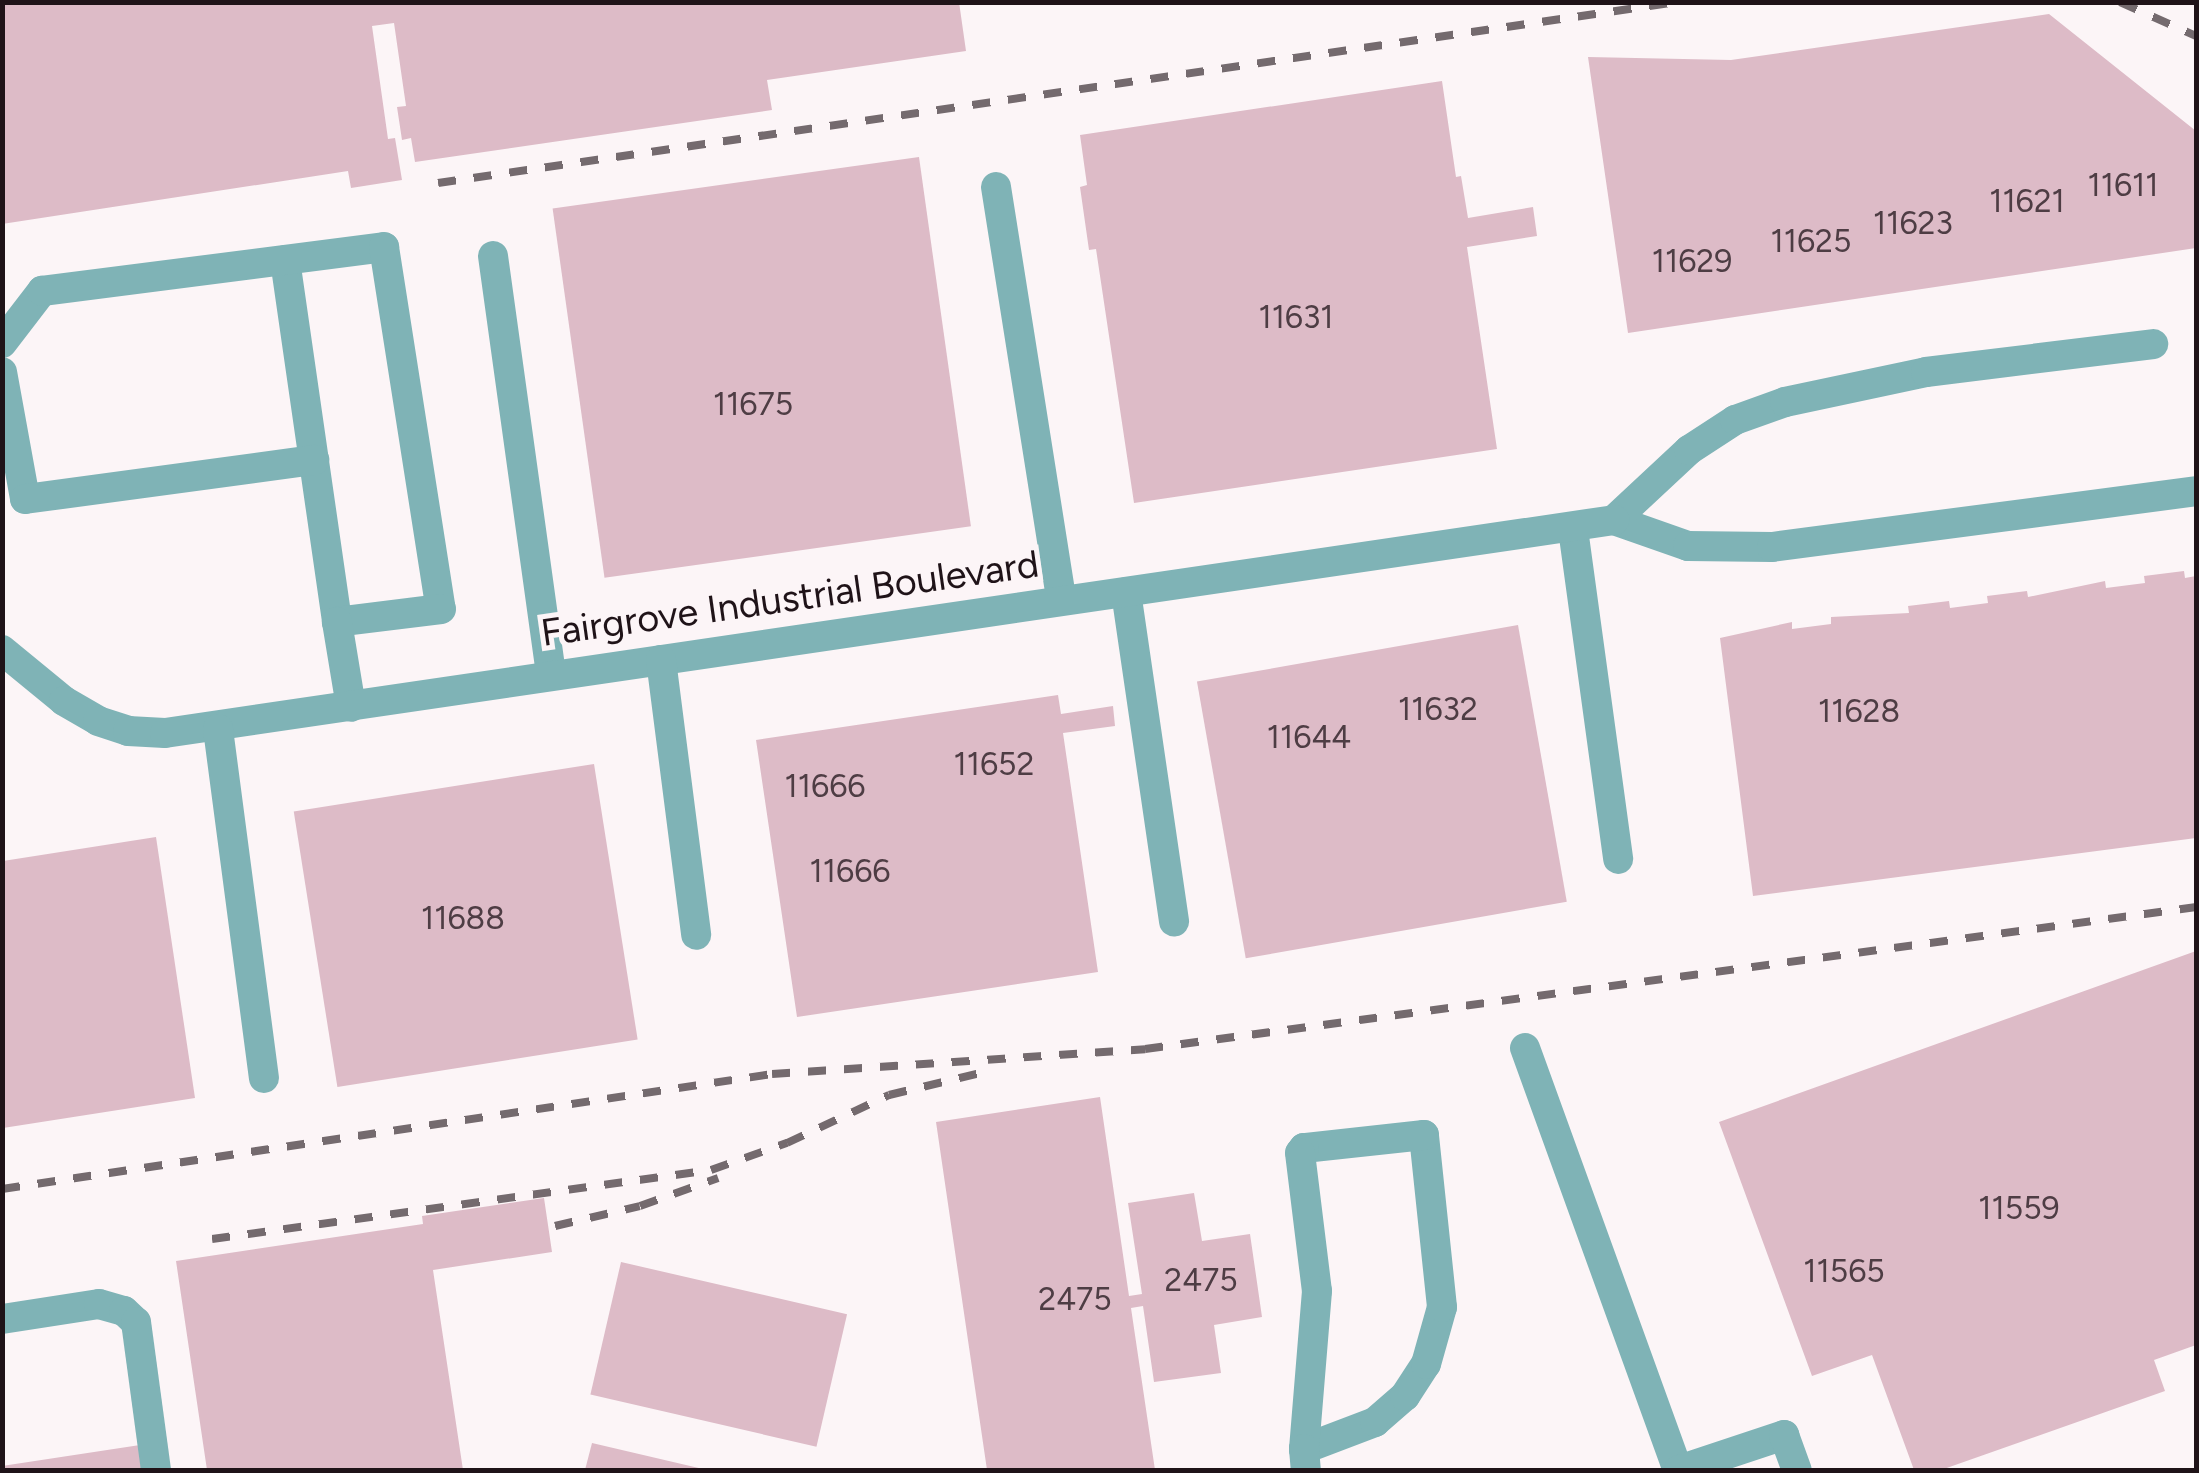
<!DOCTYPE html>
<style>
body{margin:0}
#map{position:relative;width:2199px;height:1473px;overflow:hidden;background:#fcf5f7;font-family:Figtree,sans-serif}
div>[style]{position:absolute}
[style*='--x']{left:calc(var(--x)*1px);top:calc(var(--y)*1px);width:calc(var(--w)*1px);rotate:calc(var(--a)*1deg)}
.building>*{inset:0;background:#ddbbc7;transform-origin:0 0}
.minor>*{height:30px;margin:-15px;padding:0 15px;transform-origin:15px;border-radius:15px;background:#7fb3b6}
.rail>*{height:8px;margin-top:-4px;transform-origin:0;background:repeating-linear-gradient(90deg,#746a6e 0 18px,transparent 0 36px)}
span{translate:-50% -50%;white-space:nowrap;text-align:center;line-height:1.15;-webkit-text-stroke:10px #fcf5f7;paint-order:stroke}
.number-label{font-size:32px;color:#4e3d44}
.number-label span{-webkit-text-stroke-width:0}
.street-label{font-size:38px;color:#1f1318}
.frame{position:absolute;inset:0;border:5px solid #1f1318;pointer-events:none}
</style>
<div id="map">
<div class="building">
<div style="clip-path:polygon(2px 2px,959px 2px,966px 51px,767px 80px,772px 110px,415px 162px,411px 138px,402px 140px,397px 107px,406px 106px,394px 23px,372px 26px,388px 139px,395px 138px,402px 180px,351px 188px,348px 171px,2px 224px)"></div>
<div style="clip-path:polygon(2049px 14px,2196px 131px,2196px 248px,1628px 333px,1588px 57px,1731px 60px)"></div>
<div style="clip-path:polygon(1442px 81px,1456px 177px,1461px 176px,1468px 218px,1533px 207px,1537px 236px,1467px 247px,1497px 449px,1134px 503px,1096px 249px,1089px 250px,1080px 187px,1087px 185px,1080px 135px)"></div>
<div style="left:919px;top:157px;width:373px;height:370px;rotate:82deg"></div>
<div style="clip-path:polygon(2184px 571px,2185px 578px,2196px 576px,2196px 838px,1753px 896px,1720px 638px,1792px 622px,1792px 629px,1831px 624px,1831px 617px,1909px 613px,1908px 606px,1949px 601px,1950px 608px,1988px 603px,1987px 596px,2027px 591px,2028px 597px,2105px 581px,2106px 588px,2145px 583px,2144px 576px)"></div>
<div style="left:1518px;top:625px;width:281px;height:326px;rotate:80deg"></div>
<div style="clip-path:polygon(1058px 695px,1061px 714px,1113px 706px,1115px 726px,1063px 733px,1098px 972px,797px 1017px,756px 740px)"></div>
<div style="left:594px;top:764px;width:279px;height:304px;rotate:81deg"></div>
<div style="clip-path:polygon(156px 837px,195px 1098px,3px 1128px,3px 861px)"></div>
<div style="clip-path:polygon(2196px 951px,2196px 1345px,2154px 1360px,2165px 1391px,1941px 1470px,1914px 1470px,1872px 1355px,1812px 1376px,1719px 1122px)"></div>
<div style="clip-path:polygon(1100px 1097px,1129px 1296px,1142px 1294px,1128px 1203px,1194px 1193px,1202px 1241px,1250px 1234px,1262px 1317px,1214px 1325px,1221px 1373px,1154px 1382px,1143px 1306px,1131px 1308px,1155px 1470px,987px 1470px,936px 1122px)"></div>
<div style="clip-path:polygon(544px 1198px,552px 1252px,433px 1270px,463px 1470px,207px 1470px,176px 1261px,423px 1224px,422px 1216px)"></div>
<div style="left:621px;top:1262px;width:232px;height:136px;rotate:13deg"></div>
<div style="clip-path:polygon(592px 1443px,703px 1469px,703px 1470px,585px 1470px)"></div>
<div style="clip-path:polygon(140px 1445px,144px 1470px,2px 1470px,2px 1466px)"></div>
</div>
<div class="minor">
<div style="--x:996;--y:187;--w:417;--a:81"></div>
<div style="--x:493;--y:256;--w:422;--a:82.1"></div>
<div style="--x:285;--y:260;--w:366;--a:81.8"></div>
<div style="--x:2;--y:343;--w:66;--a:-52.4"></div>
<div style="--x:42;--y:291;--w:345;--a:-7.3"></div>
<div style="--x:384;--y:247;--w:366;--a:81.1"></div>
<div style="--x:441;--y:609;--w:105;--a:172.9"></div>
<div style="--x:337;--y:622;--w:86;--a:80.6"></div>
<div style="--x:2;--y:372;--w:129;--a:79.7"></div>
<div style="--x:25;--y:499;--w:292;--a:-7.7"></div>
<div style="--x:1614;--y:520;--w:78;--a:19.4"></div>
<div style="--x:1688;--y:546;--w:84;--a:0.7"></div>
<div style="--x:1772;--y:547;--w:428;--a:-7.5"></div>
<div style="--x:1614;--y:520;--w:103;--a:-43"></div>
<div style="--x:1689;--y:450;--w:55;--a:-33.1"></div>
<div style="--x:1735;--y:420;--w:53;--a:-19.8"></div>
<div style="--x:1785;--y:402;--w:144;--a:-12"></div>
<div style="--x:1926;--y:372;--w:229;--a:-7"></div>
<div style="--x:1573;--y:529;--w:333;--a:82.2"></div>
<div style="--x:1126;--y:592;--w:333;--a:81.7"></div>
<div style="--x:2;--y:650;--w:80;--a:39.4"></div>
<div style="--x:64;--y:701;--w:39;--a:30"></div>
<div style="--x:98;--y:721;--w:32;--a:18"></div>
<div style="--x:128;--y:731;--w:37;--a:3"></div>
<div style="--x:165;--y:733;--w:1465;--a:-8.36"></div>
<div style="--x:661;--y:660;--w:277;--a:82.7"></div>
<div style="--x:218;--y:729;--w:352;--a:82.5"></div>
<div style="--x:1525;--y:1048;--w:449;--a:70.1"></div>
<div style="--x:2;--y:1319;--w:98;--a:-8.8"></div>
<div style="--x:99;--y:1304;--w:26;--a:16"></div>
<div style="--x:124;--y:1311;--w:16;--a:43"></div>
<div style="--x:136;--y:1322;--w:149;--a:82.3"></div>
<div style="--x:1304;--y:1449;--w:76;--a:-20.8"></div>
<div style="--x:1375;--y:1422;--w:40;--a:-41"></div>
<div style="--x:1405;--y:1396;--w:38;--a:-57"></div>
<div style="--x:1426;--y:1364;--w:59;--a:-74.3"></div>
<div style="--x:1442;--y:1307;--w:173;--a:-96"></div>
<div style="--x:1424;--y:1135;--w:121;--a:173.8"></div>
<div style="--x:1304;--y:1148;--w:6;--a:129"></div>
<div style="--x:1300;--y:1153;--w:139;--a:83"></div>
<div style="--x:1317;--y:1291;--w:159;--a:94.7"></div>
<div style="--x:1304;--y:1449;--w:21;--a:85"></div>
<div style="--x:1679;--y:1470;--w:111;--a:-18.4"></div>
<div style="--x:1784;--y:1435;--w:37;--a:70"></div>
</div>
<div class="rail">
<div style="--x:2120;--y:2;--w:83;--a:24.1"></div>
<div style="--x:438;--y:183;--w:1252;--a:-8.31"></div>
<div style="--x:2;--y:1189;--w:779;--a:-8.49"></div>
<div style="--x:772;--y:1074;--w:374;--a:-3.8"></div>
<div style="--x:1145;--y:1049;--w:1061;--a:-7.69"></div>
<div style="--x:555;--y:1226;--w:87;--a:-13.2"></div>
<div style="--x:640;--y:1206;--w:83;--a:-19.7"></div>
<div style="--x:212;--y:1239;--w:504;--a:-7.87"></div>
<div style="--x:711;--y:1170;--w:81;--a:-19.6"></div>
<div style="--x:787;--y:1143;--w:113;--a:-25.2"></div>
<div style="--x:889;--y:1095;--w:103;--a:-13.5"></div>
</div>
<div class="number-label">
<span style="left:2123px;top:185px">11611</span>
<span style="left:2027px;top:201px">11621</span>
<span style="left:1913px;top:223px">11623</span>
<span style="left:1811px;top:241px">11625</span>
<span style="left:1692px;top:261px">11629</span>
<span style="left:1296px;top:317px">11631</span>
<span style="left:753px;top:404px">11675</span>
<span style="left:1438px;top:709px">11632</span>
<span style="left:1859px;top:711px">11628</span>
<span style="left:1309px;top:737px">11644</span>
<span style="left:994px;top:764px">11652</span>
<span style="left:825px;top:786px">11666</span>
<span style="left:850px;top:871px">11666</span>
<span style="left:463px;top:918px">11688</span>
<span style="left:2019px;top:1208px">11559</span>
<span style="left:1844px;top:1271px">11565</span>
<span style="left:1201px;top:1280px">2475</span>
<span style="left:1075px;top:1299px">2475</span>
</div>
<div class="street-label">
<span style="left:790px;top:599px;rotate:-8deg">Fairgrove Industrial Boulevard</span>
</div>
<div class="frame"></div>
</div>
